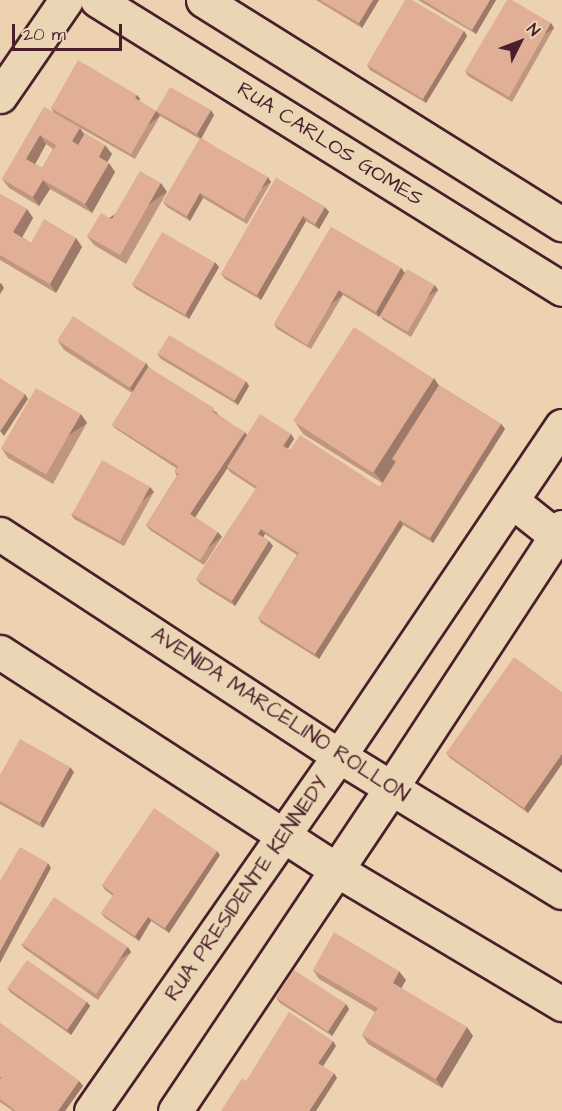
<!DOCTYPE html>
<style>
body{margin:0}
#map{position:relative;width:562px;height:1111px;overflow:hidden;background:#edd2b1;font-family:"Architects Daughter",sans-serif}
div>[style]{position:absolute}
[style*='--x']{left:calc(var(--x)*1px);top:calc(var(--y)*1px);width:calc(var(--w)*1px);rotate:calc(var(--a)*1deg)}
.roads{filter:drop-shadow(2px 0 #4a1f2b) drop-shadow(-2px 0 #4a1f2b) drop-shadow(0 2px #4a1f2b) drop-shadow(0 -2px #4a1f2b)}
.street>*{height:33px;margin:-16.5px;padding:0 16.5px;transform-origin:16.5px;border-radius:16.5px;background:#ead5b4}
.secondary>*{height:33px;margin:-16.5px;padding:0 16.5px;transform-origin:16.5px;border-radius:16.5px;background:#ead5b4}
.wall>*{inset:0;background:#c19681}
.shaded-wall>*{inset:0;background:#9d7a69;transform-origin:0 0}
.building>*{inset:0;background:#e0af96;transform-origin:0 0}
span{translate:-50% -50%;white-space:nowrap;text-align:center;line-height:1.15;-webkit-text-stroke:6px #ead5b4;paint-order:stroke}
.street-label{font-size:21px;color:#4a1f2b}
.north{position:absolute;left:490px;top:12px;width:60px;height:60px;-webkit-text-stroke:4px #ead5b4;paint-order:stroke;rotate:48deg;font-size:16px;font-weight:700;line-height:24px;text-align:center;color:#4a1f2b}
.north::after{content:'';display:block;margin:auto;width:21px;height:27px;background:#4a1f2b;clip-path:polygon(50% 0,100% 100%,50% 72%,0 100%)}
.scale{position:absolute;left:12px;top:24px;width:110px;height:27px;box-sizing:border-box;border:3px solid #4a1f2b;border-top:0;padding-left:8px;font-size:18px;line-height:21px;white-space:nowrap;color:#4a1f2b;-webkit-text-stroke:4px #ead5b4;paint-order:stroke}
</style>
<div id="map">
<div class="roads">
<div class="street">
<div style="--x:97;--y:0;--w:547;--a:31.86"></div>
<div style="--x:203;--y:0;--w:423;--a:32"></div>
<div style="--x:0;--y:96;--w:116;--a:-55.5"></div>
<div style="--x:512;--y:501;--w:56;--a:38.5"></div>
<div style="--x:339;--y:756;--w:398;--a:-56"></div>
<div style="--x:391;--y:788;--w:312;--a:-56.8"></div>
</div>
<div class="secondary">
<div style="--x:0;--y:534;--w:405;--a:33.2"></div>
<div style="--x:339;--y:756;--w:261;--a:31.4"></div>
<div style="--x:0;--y:652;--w:401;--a:32.9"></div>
<div style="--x:337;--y:870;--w:262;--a:30.8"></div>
<div style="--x:91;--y:1111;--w:433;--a:-55.1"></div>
<div style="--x:175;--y:1111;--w:389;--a:-56.2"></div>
</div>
</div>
<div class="wall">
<div style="clip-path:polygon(316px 0,379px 0,362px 28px)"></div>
<div style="clip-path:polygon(418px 0,496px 0,476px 34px)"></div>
<div style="clip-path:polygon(551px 23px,554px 28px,512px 102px,468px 76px,465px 71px)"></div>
<div style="clip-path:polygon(464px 31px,467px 36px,426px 103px,370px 70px,367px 65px)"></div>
<div style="clip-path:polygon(137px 95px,140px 99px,139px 101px,156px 111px,214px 115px,201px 138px,271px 182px,247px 224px,203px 198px,190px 221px,167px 207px,163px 202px,200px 139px,160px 116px,135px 159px,54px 113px,51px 108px)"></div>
<div style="clip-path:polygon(evenodd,44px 107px,80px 128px,84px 134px,112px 154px,107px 162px,115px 172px,92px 213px,50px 189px,39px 206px,9px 188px,2px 179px,44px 107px,46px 144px,53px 149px,42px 168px,35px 164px,46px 144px)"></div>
<div style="clip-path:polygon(276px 178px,325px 207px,329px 212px,319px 229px,306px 221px,261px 300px,225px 279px,221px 274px)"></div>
<div style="clip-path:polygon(167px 192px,126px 264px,94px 245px,87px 236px,112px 219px)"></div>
<div style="clip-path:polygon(0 194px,27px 209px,33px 218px,22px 237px,31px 243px,76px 238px,82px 247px,56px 293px,0 260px)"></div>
<div style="clip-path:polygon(331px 227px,401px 268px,404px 272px,438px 290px,411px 337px,383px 320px,380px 315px,379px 317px,343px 295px,311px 349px,277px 329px,274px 324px)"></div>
<div style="clip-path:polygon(219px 267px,189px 319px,136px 289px,132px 284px)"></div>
<div style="clip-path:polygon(58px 341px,146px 363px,148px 367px,218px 413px,217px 414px,247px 435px,291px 434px,294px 439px,288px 449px,380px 487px,382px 483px,303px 434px,295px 422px,439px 385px,501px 424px,505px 429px,433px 543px,403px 525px,319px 659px,261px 623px,258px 618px,297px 555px,265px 534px,263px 537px,269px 541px,273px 546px,235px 606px,200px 584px,196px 579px,256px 489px,230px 472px,227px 468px,195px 517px,222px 537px,204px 565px,150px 530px,146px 525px,177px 476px,175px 472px,176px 468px,116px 429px,112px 425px,132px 393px,64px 350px)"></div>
<div style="clip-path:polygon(157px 354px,249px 386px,238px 405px,161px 359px)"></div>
<div style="clip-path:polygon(87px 423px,53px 484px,8px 458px,2px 449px)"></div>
<div style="clip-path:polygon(150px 487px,154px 492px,124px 546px,74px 519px,71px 514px)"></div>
<div style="clip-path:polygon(562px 692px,562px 764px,528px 813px,450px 758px,446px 753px)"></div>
<div style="clip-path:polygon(74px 772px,43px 828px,0 804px,0 775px)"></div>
<div style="clip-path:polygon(220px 855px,169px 933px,151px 921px,139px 941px,105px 918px,101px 913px,113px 896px,105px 890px,102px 885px)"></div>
<div style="clip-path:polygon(21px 944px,131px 952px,98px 1000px,25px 949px)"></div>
<div style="clip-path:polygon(313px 970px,406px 980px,401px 988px,473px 1036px,442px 1088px,368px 1044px,362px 1035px,375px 1012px,319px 979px)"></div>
<div style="clip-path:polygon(7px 988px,87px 1002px,90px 1006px,71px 1035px,11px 993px)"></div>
<div style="clip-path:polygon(276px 998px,346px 1004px,349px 1009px,332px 1036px,280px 1003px)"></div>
<div style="clip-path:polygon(0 1023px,79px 1081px,83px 1086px,65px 1111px,13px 1111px,0 1102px,0 1081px,1px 1080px,0 1079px)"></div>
</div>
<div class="shaded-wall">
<div style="clip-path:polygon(373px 0,379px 0,362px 28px,359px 23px)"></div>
<div style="clip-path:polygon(490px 0,496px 0,476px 34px,472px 30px)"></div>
<div style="left:551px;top:23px;width:6px;height:85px;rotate:59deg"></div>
<div style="clip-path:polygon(464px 31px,467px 36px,426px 103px,423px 99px)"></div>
<div style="clip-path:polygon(137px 95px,140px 99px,138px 103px,135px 98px)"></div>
<div style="clip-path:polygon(211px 110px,214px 115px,201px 139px,197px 134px)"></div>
<div style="left:156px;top:111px;width:6px;height:50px;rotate:51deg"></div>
<div style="clip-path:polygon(80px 128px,86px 137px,79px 150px,72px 141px)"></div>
<div style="clip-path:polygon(40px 135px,46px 144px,33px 168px,26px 159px)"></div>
<div style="clip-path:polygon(105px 145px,112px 154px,105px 166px,99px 157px)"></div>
<div style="clip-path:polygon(109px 163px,115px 172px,92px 213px,85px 204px)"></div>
<div style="left:268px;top:177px;width:6px;height:48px;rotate:59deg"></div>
<div style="clip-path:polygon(43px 180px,50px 189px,39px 206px,33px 197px)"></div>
<div style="left:161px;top:183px;width:11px;height:83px;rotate:56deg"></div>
<div style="clip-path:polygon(200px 193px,203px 198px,190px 221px,187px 216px)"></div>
<div style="clip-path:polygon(325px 207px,329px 212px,319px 229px,315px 224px)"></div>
<div style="clip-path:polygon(27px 209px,33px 218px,20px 241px,13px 232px)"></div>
<div style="clip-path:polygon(303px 216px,306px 221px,261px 300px,257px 295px)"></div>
<div style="clip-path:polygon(76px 238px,82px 247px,56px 293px,50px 284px)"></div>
<div style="clip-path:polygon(215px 262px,219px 267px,189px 319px,186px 314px)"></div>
<div style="clip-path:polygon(401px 268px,405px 273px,379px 317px,376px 312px)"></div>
<div style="clip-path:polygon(1px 283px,4px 288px,0 294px,0 284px)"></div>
<div style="left:435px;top:285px;width:6px;height:54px;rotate:59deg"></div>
<div style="left:339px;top:290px;width:6px;height:64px;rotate:51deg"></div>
<div style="clip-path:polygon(146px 363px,152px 372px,137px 396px,130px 388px)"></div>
<div style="clip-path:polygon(434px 378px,442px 390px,392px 459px,396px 463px,383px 483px,374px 472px)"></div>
<div style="clip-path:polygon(246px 381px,249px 386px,238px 405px,234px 400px)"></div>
<div style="clip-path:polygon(25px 394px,28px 399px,4px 436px,0 431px)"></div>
<div style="left:81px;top:414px;width:11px;height:70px;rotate:56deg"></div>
<div style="clip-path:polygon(501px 424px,505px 429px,433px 543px,430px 538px)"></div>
<div style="clip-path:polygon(245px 432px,248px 437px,194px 519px,190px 514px)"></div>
<div style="clip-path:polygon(291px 434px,294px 439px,286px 451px,283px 446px)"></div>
<div style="left:150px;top:487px;width:6px;height:63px;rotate:51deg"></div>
<div style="clip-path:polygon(400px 520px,403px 525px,319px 659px,315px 654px)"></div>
<div style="clip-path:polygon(261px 529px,265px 534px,262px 539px,258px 534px)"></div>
<div style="left:218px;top:532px;width:6px;height:33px;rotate:51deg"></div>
<div style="clip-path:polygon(269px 541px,273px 546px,235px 606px,232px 601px)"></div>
<div style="clip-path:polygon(562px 754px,562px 764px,528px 813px,524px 808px)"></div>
<div style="clip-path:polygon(70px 767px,74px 772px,43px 828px,40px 823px)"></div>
<div style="clip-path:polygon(217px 851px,220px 855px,169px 933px,165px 928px)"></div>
<div style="clip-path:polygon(48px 863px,51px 868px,0 963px,0 951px)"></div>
<div style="clip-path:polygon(148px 917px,151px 921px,139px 941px,135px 936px)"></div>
<div style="left:128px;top:947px;width:6px;height:58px;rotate:59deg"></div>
<div style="clip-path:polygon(399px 971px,406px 980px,399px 992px,393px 983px)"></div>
<div style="clip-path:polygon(87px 1002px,90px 1006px,71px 1035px,67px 1030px)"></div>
<div style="clip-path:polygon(346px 1004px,349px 1009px,332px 1036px,328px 1031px)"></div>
<div style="clip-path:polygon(467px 1027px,473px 1036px,442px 1088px,436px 1079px)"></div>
<div style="clip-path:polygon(333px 1041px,336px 1046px,322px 1068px,318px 1063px)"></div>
<div style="clip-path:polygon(334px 1073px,337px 1078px,316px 1111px,309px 1111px)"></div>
<div style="clip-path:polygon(79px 1081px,83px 1086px,65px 1111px,58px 1111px)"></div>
</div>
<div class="building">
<div style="clip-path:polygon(320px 0,373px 0,359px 23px)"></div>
<div style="clip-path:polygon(405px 0,412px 0,464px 31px,423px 99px,367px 65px)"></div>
<div style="clip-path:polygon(423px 0,490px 0,472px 30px)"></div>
<div style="clip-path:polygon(507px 0,512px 0,551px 23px,509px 97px,465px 71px)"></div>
<div style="clip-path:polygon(78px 60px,137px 95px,135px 98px,156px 111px,170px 87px,211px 110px,197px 134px,156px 111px,131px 154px,51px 108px)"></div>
<div style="clip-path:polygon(evenodd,44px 107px,80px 128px,72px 141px,78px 145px,85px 133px,105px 145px,99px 157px,109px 163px,85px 204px,43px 180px,33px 197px,2px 179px,44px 107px,40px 135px,56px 145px,42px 168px,26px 159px,40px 135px)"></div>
<div style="clip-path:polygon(200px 138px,268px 177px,244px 219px,200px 193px,187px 216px,163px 202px)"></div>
<div style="clip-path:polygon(140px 171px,161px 183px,120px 255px,87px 236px,101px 213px,112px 219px)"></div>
<div style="clip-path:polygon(276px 178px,325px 207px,315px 224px,303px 216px,257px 295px,221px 274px)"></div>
<div style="clip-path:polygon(0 194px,27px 209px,13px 232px,31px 243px,44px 219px,76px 238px,50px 284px,0 255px)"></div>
<div style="clip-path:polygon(331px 227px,401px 268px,376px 312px,339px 290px,307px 345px,274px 324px)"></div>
<div style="left:162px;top:232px;width:61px;height:60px;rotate:30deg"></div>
<div style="left:407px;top:269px;width:32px;height:54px;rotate:30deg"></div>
<div style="left:73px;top:316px;width:87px;height:29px;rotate:33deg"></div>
<div style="left:354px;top:327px;width:95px;height:112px;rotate:33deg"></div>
<div style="left:169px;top:335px;width:90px;height:22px;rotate:31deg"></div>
<div style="clip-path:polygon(148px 367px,214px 408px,212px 412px,245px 432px,190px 514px,218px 532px,200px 560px,146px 525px,179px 474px,175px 472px,178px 466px,112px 425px)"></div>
<div style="clip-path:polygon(0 378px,25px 394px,0 431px)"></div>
<div style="clip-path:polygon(439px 385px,501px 424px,430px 538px,400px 520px,315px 654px,258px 618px,299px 553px,261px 529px,258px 534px,269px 541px,232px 601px,196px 579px,257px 487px,227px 467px,260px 414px,291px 434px,283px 446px,287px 448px,290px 450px,300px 435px,380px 487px,396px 461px,392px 459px)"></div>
<div style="left:36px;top:388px;width:52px;height:70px;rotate:30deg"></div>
<div style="left:102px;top:460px;width:55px;height:62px;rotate:29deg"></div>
<div style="clip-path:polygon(514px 657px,562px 692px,562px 754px,524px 808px,446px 753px)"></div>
<div style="clip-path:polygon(20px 739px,70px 767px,40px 823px,0 801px,0 775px)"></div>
<div style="clip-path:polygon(154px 808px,217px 851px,165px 928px,148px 917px,135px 936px,101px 913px,114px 894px,102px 885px)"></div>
<div style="clip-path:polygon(20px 847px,48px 863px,0 951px,0 881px)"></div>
<div style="left:54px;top:897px;width:89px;height:57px;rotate:34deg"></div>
<div style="clip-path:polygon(334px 932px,399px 971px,393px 983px,467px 1027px,436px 1079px,362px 1035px,378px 1008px,313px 970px)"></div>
<div style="left:27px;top:960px;width:73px;height:34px;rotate:35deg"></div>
<div style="left:294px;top:970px;width:62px;height:33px;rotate:33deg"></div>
<div style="clip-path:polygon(289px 1012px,333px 1041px,318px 1063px,334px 1073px,309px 1111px,221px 1111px,242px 1078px,246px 1081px)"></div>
<div style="clip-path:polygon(0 1023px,79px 1081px,58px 1111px,16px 1111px,0 1099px,0 1081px,2px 1078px,0 1076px)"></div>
</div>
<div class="street-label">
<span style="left:330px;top:144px;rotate:32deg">RUA CARLOS GOMES</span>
<span style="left:280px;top:715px;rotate:33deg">AVENIDA MARCELINO ROLLON</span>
<span style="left:247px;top:889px;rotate:-55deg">RUA PRESIDENTE KENNEDY</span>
</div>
<div class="north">N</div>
<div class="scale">20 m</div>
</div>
